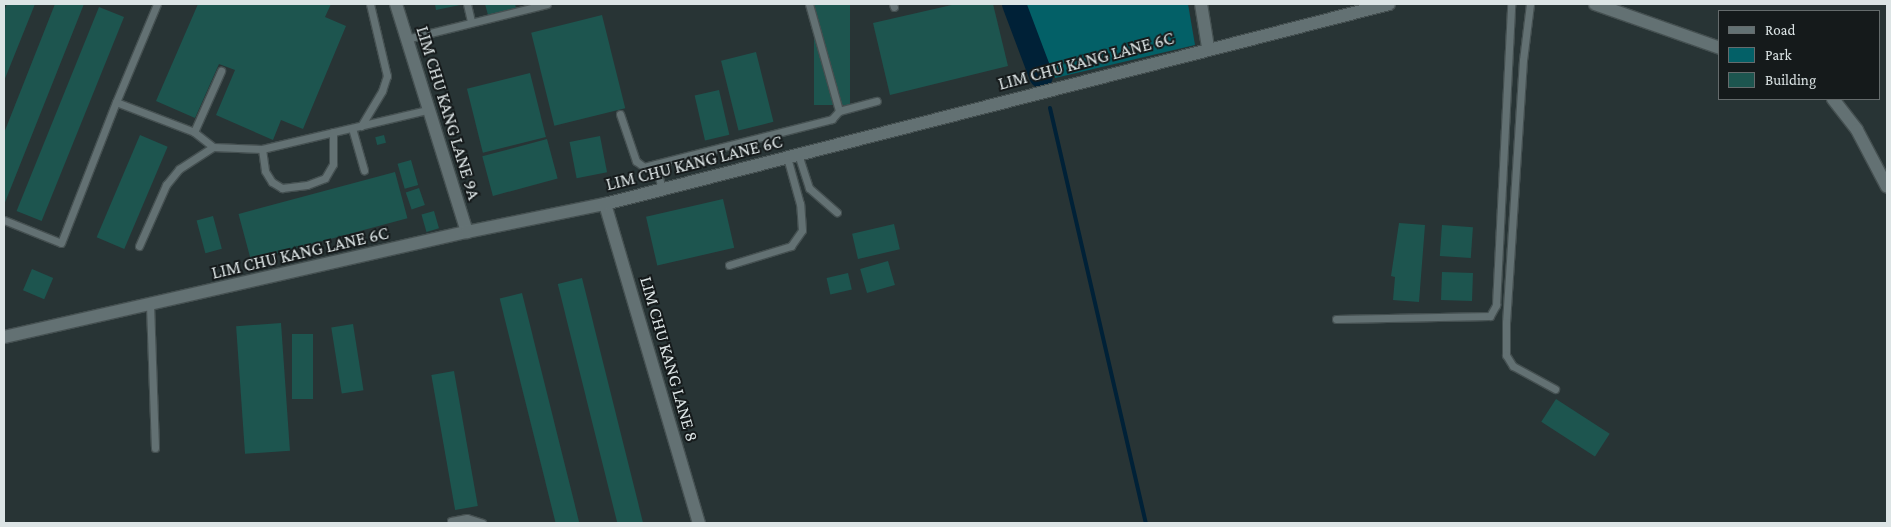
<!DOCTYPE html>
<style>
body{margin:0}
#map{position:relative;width:1891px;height:527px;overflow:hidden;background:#283435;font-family:"Crimson Pro",serif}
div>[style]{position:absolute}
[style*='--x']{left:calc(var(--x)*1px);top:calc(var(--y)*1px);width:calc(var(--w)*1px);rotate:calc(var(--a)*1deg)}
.green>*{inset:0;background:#036067}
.stream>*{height:4px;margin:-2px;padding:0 2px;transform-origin:2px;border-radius:2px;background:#002137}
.river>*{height:24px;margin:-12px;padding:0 12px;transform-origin:12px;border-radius:12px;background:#002137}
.building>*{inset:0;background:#1d554f;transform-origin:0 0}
.roads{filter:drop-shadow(1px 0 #455051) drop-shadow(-1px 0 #455051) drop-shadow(0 1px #455051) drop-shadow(0 -1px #455051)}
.lane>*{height:7px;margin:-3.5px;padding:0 3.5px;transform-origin:3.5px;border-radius:3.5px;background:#637173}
.street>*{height:12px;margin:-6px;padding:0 6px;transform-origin:6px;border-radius:6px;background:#637173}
span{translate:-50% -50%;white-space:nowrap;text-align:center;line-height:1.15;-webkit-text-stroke:4px #151a1b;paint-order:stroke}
.street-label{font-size:18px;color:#dce4e5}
.frame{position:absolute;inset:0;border:5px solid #dce4e5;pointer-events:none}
.legend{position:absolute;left:1718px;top:10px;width:162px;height:90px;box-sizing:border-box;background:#151a1b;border:1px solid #656b6c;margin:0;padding:6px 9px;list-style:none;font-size:15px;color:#dce4e5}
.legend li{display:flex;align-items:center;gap:10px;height:25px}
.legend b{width:25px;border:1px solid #656b6c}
</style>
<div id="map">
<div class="green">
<div style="clip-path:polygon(1024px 4px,1188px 4px,1195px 45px,1055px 78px)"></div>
</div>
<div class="stream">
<div style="--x:1050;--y:108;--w:426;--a:77"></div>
</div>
<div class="river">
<div style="--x:1014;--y:4;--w:77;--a:69.4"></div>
</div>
<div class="building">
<div style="clip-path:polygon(7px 4px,35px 4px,4px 81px,4px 11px)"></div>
<div style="clip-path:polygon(55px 4px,84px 4px,4px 205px,4px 133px)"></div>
<div style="clip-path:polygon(198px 4px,331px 4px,325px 17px,346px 26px,303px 129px,281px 120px,273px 140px,216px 115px,235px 70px,219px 64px,195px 118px,156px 101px)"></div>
<div style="clip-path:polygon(435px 4px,460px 4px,460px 5px,436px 10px)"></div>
<div style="clip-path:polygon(485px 4px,515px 4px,516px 8px,488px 15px)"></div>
<div style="left:814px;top:4px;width:36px;height:101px"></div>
<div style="clip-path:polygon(956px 4px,993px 4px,1008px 66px,890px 95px,873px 23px)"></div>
<div style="left:99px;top:7px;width:27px;height:220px;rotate:22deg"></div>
<div style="left:602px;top:15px;width:96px;height:73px;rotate:76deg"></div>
<div style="left:756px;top:52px;width:72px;height:36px;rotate:76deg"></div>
<div style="left:530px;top:73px;width:66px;height:65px;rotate:76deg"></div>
<div style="left:719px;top:90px;width:46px;height:25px;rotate:77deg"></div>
<div style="left:140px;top:135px;width:30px;height:111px;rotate:23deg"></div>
<div style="left:384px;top:135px;width:8px;height:9px;rotate:76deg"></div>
<div style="left:600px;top:136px;width:37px;height:31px;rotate:79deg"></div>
<div style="left:547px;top:139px;width:41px;height:67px;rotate:75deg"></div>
<div style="left:411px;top:160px;width:26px;height:14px;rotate:74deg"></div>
<div style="left:395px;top:172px;width:48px;height:162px;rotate:75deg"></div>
<div style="left:419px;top:188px;width:18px;height:14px;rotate:71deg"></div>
<div style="left:723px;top:199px;width:50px;height:79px;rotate:77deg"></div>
<div style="left:434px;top:211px;width:18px;height:13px;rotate:74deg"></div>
<div style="left:213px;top:216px;width:34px;height:17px;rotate:75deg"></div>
<div style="clip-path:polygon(1399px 223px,1425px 225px,1419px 302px,1393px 300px,1395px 277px,1391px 276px)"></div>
<div style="left:894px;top:224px;width:26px;height:43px;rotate:77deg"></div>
<div style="left:1442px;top:225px;width:31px;height:31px;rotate:4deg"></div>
<div style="left:888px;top:261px;width:25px;height:29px;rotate:74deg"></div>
<div style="left:32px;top:269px;width:23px;height:23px;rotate:23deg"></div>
<div style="left:1442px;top:272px;width:31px;height:28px;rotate:2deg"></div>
<div style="left:848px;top:273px;width:17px;height:22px;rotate:77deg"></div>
<div style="left:582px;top:278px;width:253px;height:25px;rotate:76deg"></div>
<div style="left:522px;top:293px;width:237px;height:23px;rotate:76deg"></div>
<div style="left:281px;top:323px;width:128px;height:45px;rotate:86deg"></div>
<div style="left:353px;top:324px;width:67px;height:22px;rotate:81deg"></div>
<div style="left:292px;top:334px;width:21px;height:65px"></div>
<div style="left:454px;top:371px;width:137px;height:23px;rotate:80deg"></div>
<div style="left:1556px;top:399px;width:64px;height:27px;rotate:33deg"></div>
</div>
<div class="roads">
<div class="lane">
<div style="--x:157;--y:4;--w:106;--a:112.7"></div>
<div style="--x:116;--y:102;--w:84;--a:21"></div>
<div style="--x:194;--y:132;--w:24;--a:38"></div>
<div style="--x:213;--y:147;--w:49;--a:2.3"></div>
<div style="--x:262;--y:149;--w:170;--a:-13.3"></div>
<div style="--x:467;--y:4;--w:18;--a:77"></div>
<div style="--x:809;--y:4;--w:111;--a:74.3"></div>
<div style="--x:893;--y:4;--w:3;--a:72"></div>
<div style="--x:1530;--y:4;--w:56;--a:97.1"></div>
<div style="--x:1523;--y:60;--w:263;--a:93.7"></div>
<div style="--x:1506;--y:322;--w:33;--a:90"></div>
<div style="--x:1506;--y:355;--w:13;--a:58"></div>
<div style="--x:1513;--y:366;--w:48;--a:28.7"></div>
<div style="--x:406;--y:39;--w:145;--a:-13.9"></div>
<div style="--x:620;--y:114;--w:50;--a:71.2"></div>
<div style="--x:636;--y:161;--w:10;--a:37"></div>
<div style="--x:644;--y:167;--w:194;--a:-14.3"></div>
<div style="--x:832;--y:119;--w:11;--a:-49"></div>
<div style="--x:839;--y:111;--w:39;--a:-15"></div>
<div style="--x:361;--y:126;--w:41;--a:-59"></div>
<div style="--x:382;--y:91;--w:16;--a:-72"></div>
<div style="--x:387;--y:76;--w:74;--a:-103.3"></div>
<div style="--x:352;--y:128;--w:44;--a:74.1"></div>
<div style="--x:194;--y:132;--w:67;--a:-66.1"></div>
<div style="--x:262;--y:149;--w:22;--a:82"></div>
<div style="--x:265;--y:171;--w:13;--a:58"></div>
<div style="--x:272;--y:182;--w:12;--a:31"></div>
<div style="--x:282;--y:188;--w:25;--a:-7"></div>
<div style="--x:307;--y:185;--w:19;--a:-21"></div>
<div style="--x:325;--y:178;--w:16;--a:-60"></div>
<div style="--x:333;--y:164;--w:32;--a:-90"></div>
<div style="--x:798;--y:154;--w:36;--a:72"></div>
<div style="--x:809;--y:188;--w:37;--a:41"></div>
<div style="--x:655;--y:164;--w:26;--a:74"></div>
<div style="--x:4;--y:220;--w:61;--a:22"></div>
<div style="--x:61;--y:243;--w:151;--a:-68.7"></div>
<div style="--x:139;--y:246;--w:67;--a:-66.1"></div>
<div style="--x:166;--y:185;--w:21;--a:-51"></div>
<div style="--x:179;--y:169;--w:40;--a:-32.9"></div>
<div style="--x:729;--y:265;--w:65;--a:-17"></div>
<div style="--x:791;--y:246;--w:19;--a:-55"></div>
<div style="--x:802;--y:230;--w:26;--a:-94"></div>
<div style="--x:800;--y:204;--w:49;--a:-105.5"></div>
<div style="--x:150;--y:305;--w:143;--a:88"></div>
<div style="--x:1336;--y:319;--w:154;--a:-1.1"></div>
<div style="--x:1490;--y:316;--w:13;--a:-61"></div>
<div style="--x:1496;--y:305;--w:301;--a:-87.1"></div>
<div style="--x:451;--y:521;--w:16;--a:-11"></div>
<div style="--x:467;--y:518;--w:16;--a:18"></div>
</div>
<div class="street">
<div style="--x:396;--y:4;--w:239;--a:72.7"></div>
<div style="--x:1201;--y:4;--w:44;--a:80.8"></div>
<div style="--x:1595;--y:4;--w:133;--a:19.4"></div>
<div style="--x:1833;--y:99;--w:39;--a:52"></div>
<div style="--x:1857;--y:130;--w:64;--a:62.2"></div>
<div style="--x:605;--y:204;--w:333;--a:73.6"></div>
<div style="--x:4;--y:337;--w:475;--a:-12.8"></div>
<div style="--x:467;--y:232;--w:141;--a:-11.5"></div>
<div style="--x:605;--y:204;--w:809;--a:-14.31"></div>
</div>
</div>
<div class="street-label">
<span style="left:1086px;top:61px;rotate:-15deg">LIM CHU KANG LANE 6C</span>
<span style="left:448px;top:113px;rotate:73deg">LIM CHU KANG LANE 9A</span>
<span style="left:694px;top:163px;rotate:-14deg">LIM CHU KANG LANE 6C</span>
<span style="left:300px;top:253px;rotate:-13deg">LIM CHU KANG LANE 6C</span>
<span style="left:669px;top:359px;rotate:74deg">LIM CHU KANG LANE 8</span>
</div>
<div class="frame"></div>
<ul class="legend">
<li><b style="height:6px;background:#637173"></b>Road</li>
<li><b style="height:14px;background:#036067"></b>Park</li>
<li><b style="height:14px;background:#1d554f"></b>Building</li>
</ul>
</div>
